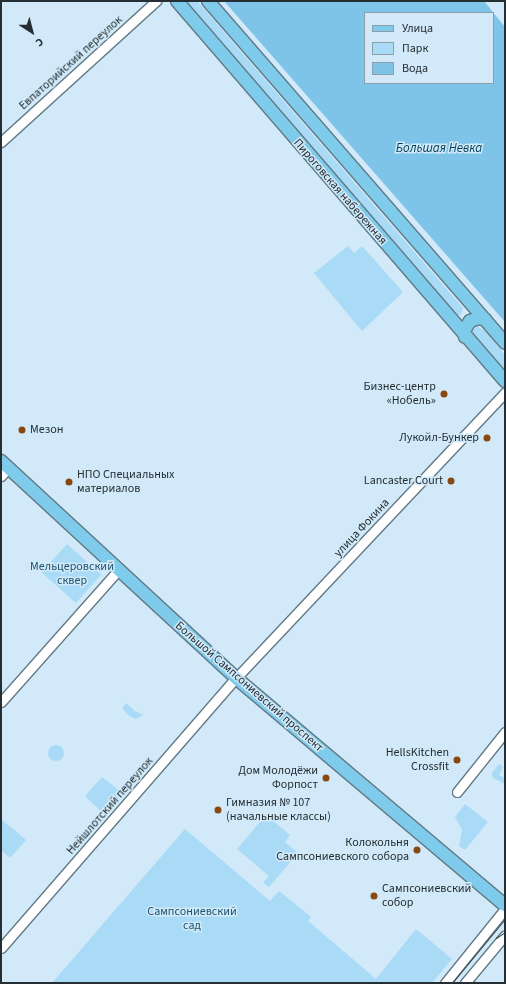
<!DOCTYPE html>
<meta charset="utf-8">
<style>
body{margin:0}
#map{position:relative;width:506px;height:984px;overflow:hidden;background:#d1e9f8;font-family:"Source Sans 3",sans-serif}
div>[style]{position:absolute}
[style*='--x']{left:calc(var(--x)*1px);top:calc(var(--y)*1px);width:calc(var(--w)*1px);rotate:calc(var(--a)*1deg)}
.green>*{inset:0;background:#a9daf6;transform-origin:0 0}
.round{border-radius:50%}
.water>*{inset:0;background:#7ec4e9}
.roads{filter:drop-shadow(1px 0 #637a86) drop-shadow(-1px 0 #637a86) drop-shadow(0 1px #637a86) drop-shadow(0 -1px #637a86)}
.minor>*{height:9px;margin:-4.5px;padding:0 4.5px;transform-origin:4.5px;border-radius:4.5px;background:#fff}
.major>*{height:12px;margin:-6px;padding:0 6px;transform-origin:6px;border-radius:6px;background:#7fcbeb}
.tram>*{height:1px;margin:-0.5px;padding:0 0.5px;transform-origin:0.5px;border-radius:0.5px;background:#354147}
.dots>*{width:11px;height:11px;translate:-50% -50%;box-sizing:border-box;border:2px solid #d1e9f8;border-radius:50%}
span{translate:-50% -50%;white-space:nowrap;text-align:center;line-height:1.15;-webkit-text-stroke:3px #d1e9f8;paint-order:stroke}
.street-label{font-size:12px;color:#242e33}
.poi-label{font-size:12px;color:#242e33}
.right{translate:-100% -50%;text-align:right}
.left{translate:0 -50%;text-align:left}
.park-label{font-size:12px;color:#1e546e}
.water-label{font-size:13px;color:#013f58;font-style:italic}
.frame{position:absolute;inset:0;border:2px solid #242e33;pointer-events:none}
.legend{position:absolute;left:364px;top:12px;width:130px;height:72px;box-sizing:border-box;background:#d1e9f8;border:1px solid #8c9ea9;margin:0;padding:5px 7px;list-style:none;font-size:12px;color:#242e33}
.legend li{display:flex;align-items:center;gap:8px;height:20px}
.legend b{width:20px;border:1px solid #8c9ea9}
.north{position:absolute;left:12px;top:12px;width:40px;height:40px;-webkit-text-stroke:3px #d1e9f8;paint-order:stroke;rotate:144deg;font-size:11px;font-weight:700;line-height:16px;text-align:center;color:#242e33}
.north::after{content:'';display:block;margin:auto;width:14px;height:18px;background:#242e33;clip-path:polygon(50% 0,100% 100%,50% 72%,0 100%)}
</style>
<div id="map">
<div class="green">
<div style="clip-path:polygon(185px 1px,197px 1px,463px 308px,461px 315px,455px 315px)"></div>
<div style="clip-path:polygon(348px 246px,354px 253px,362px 246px,403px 292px,362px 331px,314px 273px)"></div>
<div style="clip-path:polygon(477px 326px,488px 333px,505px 355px,505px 370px,472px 332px)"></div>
<div style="left:67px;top:544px;width:46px;height:38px;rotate:42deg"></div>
<div style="clip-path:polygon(126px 703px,135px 711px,143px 715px,136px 719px,128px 715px,122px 708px)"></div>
<div class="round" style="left:48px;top:745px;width:16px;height:16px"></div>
<div style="clip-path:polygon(499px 764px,503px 767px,499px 775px,505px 778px,505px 784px,492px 777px,492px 773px)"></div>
<div style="clip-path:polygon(102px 777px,120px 791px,121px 795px,104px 814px,85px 796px)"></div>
<div style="clip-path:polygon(465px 804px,488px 822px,465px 850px,459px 846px,462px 830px,455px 817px)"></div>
<div style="clip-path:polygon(266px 815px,290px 835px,285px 842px,298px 853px,269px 887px,263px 883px,269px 876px,237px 849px)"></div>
<div style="clip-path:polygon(1px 819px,26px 840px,10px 858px,1px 850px)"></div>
<div style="clip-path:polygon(185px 829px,270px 901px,279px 891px,311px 917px,308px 921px,376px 979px,416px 929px,452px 959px,432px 983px,52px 983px)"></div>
</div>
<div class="water">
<div style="clip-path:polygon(evenodd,224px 1px,484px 1px,505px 27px,505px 322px,224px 1px,365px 13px,493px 13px,493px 83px,365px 83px,365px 13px)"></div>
</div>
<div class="roads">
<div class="minor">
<div style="--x:1;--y:142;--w:210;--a:-42.3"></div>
<div style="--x:1;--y:476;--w:11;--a:-49"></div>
<div style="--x:1;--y:702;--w:176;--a:-48.4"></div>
<div style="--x:457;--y:792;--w:77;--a:-51.3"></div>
<div style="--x:1;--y:948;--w:358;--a:-49"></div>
<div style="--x:236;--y:678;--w:392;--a:-46.7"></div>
<div style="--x:445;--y:983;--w:95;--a:-51"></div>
<div style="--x:465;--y:983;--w:62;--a:-50.2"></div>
</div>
<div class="major">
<div style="--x:177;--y:1;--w:502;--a:49.2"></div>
<div style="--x:208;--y:1;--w:453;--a:49"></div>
<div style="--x:465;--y:337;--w:6;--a:-99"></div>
<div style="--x:464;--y:331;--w:12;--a:-59"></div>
<div style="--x:470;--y:321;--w:10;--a:-17"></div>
<div style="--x:480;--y:318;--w:6;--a:18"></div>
<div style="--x:1;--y:461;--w:320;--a:42.7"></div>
<div style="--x:236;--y:678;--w:352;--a:40.2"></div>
</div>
</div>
<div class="tram">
<div style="--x:496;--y:938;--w:11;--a:-34"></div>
<div style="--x:452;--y:983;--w:83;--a:-50.4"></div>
</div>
<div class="dots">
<div style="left:444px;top:394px;background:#884812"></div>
<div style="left:22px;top:430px;background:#884812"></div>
<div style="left:487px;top:438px;background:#884812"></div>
<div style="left:451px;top:481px;background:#884812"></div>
<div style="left:69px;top:482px;background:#884812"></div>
<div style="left:457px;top:760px;background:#884812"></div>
<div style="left:326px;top:778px;background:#884812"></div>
<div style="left:218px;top:810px;background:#884812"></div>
<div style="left:417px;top:850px;background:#884812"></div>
<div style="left:374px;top:896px;background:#884812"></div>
</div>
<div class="street-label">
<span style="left:71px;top:63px;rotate:-42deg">Евпаторийский переулок</span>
<span style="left:340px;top:192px;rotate:49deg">Пироговская набережная</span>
<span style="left:362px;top:528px;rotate:-47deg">улица Фокина</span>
<span style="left:249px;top:687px;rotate:41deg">Большой Сампсониевский проспект</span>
<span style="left:110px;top:806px;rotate:-49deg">Нейшлотский переулок</span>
</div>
<div class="poi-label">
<span class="right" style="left:436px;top:394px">Бизнес-центр<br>«Нобель»</span>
<span class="left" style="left:30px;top:430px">Мезон</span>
<span class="right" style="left:479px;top:438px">Лукойл-Бункер</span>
<span class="left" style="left:77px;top:482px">НПО Специальных<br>материалов</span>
<span class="right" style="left:443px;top:481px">Lancaster Court</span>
<span class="right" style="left:449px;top:760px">HellsKitchen<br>Crossfit</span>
<span class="right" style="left:318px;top:778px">Дом Молодёжи<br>Форпост</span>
<span class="left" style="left:226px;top:810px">Гимназия № 107<br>(начальные классы)</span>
<span class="right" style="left:409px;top:850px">Колокольня<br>Сампсониевского собора</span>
<span class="left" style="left:382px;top:896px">Сампсониевский<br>собор</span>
</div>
<div class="park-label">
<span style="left:72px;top:574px">Мельцеровский<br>сквер</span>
<span style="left:192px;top:919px">Сампсониевский<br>сад</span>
</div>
<div class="water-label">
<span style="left:439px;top:148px">Большая Невка</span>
</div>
<div class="frame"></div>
<ul class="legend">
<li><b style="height:5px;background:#7fcbeb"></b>Улица</li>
<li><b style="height:11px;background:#a9daf6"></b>Парк</li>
<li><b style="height:11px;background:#7ec4e9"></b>Вода</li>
</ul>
<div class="north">С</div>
</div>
